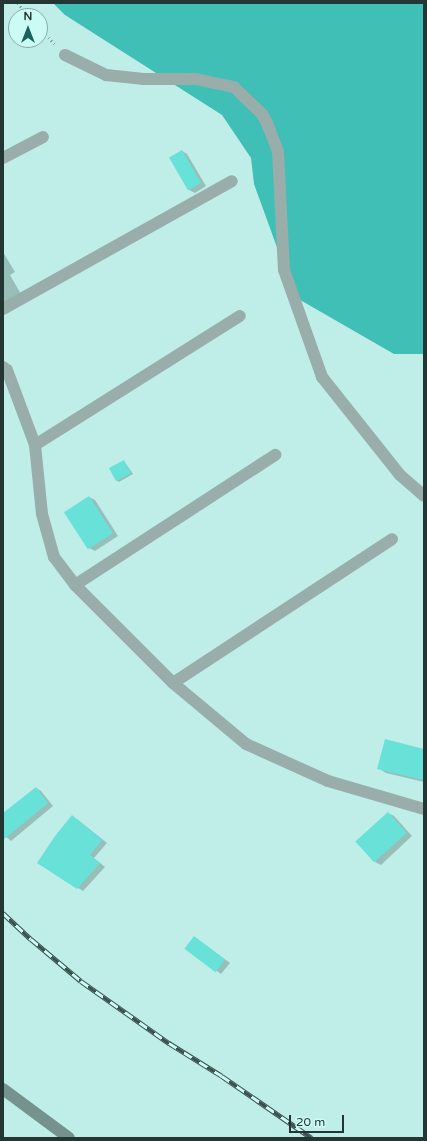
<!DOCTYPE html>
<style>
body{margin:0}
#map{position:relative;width:427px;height:1141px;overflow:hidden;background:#bfeee9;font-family:"Varela Round",sans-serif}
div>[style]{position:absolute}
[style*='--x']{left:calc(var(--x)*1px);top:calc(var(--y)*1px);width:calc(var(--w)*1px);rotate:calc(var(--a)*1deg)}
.forest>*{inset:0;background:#3fbfb6}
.shadow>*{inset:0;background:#0003}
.building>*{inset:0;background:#68e2d9;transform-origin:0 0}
.path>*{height:2.5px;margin-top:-1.25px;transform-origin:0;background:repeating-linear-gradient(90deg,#82a5a1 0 1px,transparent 0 4px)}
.minor>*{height:12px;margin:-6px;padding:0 6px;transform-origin:6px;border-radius:6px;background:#99adab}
.secondary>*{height:12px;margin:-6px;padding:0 6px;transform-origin:6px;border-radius:6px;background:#75928f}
.rail>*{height:4.5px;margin-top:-2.25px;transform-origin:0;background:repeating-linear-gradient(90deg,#ccfbf6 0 9px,#3a514e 0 18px);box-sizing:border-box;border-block:1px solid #3a514e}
span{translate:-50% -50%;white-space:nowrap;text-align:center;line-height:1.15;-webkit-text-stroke:3px #ccfbf6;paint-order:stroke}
.frame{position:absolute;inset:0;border:4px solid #243634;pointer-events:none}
.north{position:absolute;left:8px;top:8px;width:40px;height:40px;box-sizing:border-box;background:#ccfbf6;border:1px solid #89aca8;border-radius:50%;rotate:0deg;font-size:11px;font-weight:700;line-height:16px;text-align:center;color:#243634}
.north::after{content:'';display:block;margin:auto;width:14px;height:18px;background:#17645f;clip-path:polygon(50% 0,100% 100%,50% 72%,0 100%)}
.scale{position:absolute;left:289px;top:1115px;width:55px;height:18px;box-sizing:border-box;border:2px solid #243634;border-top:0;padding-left:5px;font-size:12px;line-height:14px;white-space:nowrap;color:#243634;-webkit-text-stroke:3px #ccfbf6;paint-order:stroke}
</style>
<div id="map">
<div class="forest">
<div style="clip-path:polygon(53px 3px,424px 3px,424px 354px,394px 354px,295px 297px,254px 184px,251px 158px,222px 115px,65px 15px)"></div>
</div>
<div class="shadow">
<div style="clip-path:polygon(182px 151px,187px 154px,206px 186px,195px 193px,189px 190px)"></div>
<div style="clip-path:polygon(3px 252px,15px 272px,10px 275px,21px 294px,6px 303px,3px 301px)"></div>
<div style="clip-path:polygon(124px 461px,133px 474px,119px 482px,116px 480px)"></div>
<div style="clip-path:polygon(89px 497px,95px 500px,118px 536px,95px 551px,89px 548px)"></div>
<div style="clip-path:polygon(424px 750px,424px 782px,386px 773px,378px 768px)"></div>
<div style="clip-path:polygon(36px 788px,41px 791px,53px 806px,11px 841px,3px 834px,3px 815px)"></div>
<div style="clip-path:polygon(388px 813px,394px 816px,412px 836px,381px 865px,375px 862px)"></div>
<div style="clip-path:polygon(77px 819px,107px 843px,94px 858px,105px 867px,83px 891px,38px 863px)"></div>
<div style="clip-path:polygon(200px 941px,230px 963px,221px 974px,186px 948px)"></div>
</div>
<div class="building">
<div style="left:182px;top:150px;width:38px;height:15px;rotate:60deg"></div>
<div style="left:124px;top:460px;width:15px;height:17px;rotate:62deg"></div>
<div style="left:89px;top:496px;width:44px;height:30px;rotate:57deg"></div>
<div style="clip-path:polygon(385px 739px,424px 749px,424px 780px,377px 769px)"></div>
<div style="clip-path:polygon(36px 787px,48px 803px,3px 840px,3px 813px)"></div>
<div style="left:388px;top:812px;width:28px;height:44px;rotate:48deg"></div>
<div style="clip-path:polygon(72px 815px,102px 840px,90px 855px,100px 863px,77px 889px,37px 863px,55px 836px)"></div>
<div style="left:194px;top:936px;width:39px;height:16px;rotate:37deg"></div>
</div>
<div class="path">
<div style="--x:18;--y:3;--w:16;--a:52"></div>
<div style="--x:40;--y:29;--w:21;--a:45"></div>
</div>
<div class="minor">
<div style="--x:65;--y:55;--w:46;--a:26"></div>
<div style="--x:106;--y:75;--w:38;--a:6"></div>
<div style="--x:144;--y:79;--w:52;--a:0"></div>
<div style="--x:196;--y:79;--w:39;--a:12"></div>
<div style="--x:234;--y:87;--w:39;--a:44"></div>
<div style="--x:262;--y:114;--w:10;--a:61"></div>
<div style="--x:267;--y:123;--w:31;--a:69"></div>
<div style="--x:278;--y:152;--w:118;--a:87.1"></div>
<div style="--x:284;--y:270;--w:114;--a:70.4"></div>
<div style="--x:322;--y:377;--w:125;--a:51.5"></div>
<div style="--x:400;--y:475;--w:32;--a:41"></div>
<div style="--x:3;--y:158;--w:45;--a:-27.7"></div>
<div style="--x:3;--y:309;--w:262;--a:-29.2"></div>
<div style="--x:3;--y:367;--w:5;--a:37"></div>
<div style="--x:7;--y:370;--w:80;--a:69.5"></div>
<div style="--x:35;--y:445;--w:69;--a:84.2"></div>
<div style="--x:42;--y:514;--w:45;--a:74.4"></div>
<div style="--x:54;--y:557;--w:35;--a:53"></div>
<div style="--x:75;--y:585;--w:139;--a:45"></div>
<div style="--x:173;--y:683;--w:95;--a:39.9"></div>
<div style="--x:246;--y:744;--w:90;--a:24.3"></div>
<div style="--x:328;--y:781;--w:100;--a:16.3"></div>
<div style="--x:35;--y:445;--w:242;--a:-32.2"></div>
<div style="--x:75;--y:585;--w:239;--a:-33"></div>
<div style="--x:173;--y:683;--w:262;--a:-33.3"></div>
</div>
<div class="secondary">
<div style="--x:3;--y:1089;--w:82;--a:36.6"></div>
</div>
<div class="rail">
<div style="--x:3;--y:913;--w:38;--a:43"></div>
<div style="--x:31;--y:939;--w:65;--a:40"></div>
<div style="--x:81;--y:981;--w:108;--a:35.2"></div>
<div style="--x:169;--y:1043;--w:62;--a:31.9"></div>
<div style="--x:222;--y:1076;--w:109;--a:34.6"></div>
</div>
<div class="frame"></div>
<div class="north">N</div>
<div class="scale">20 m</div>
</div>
